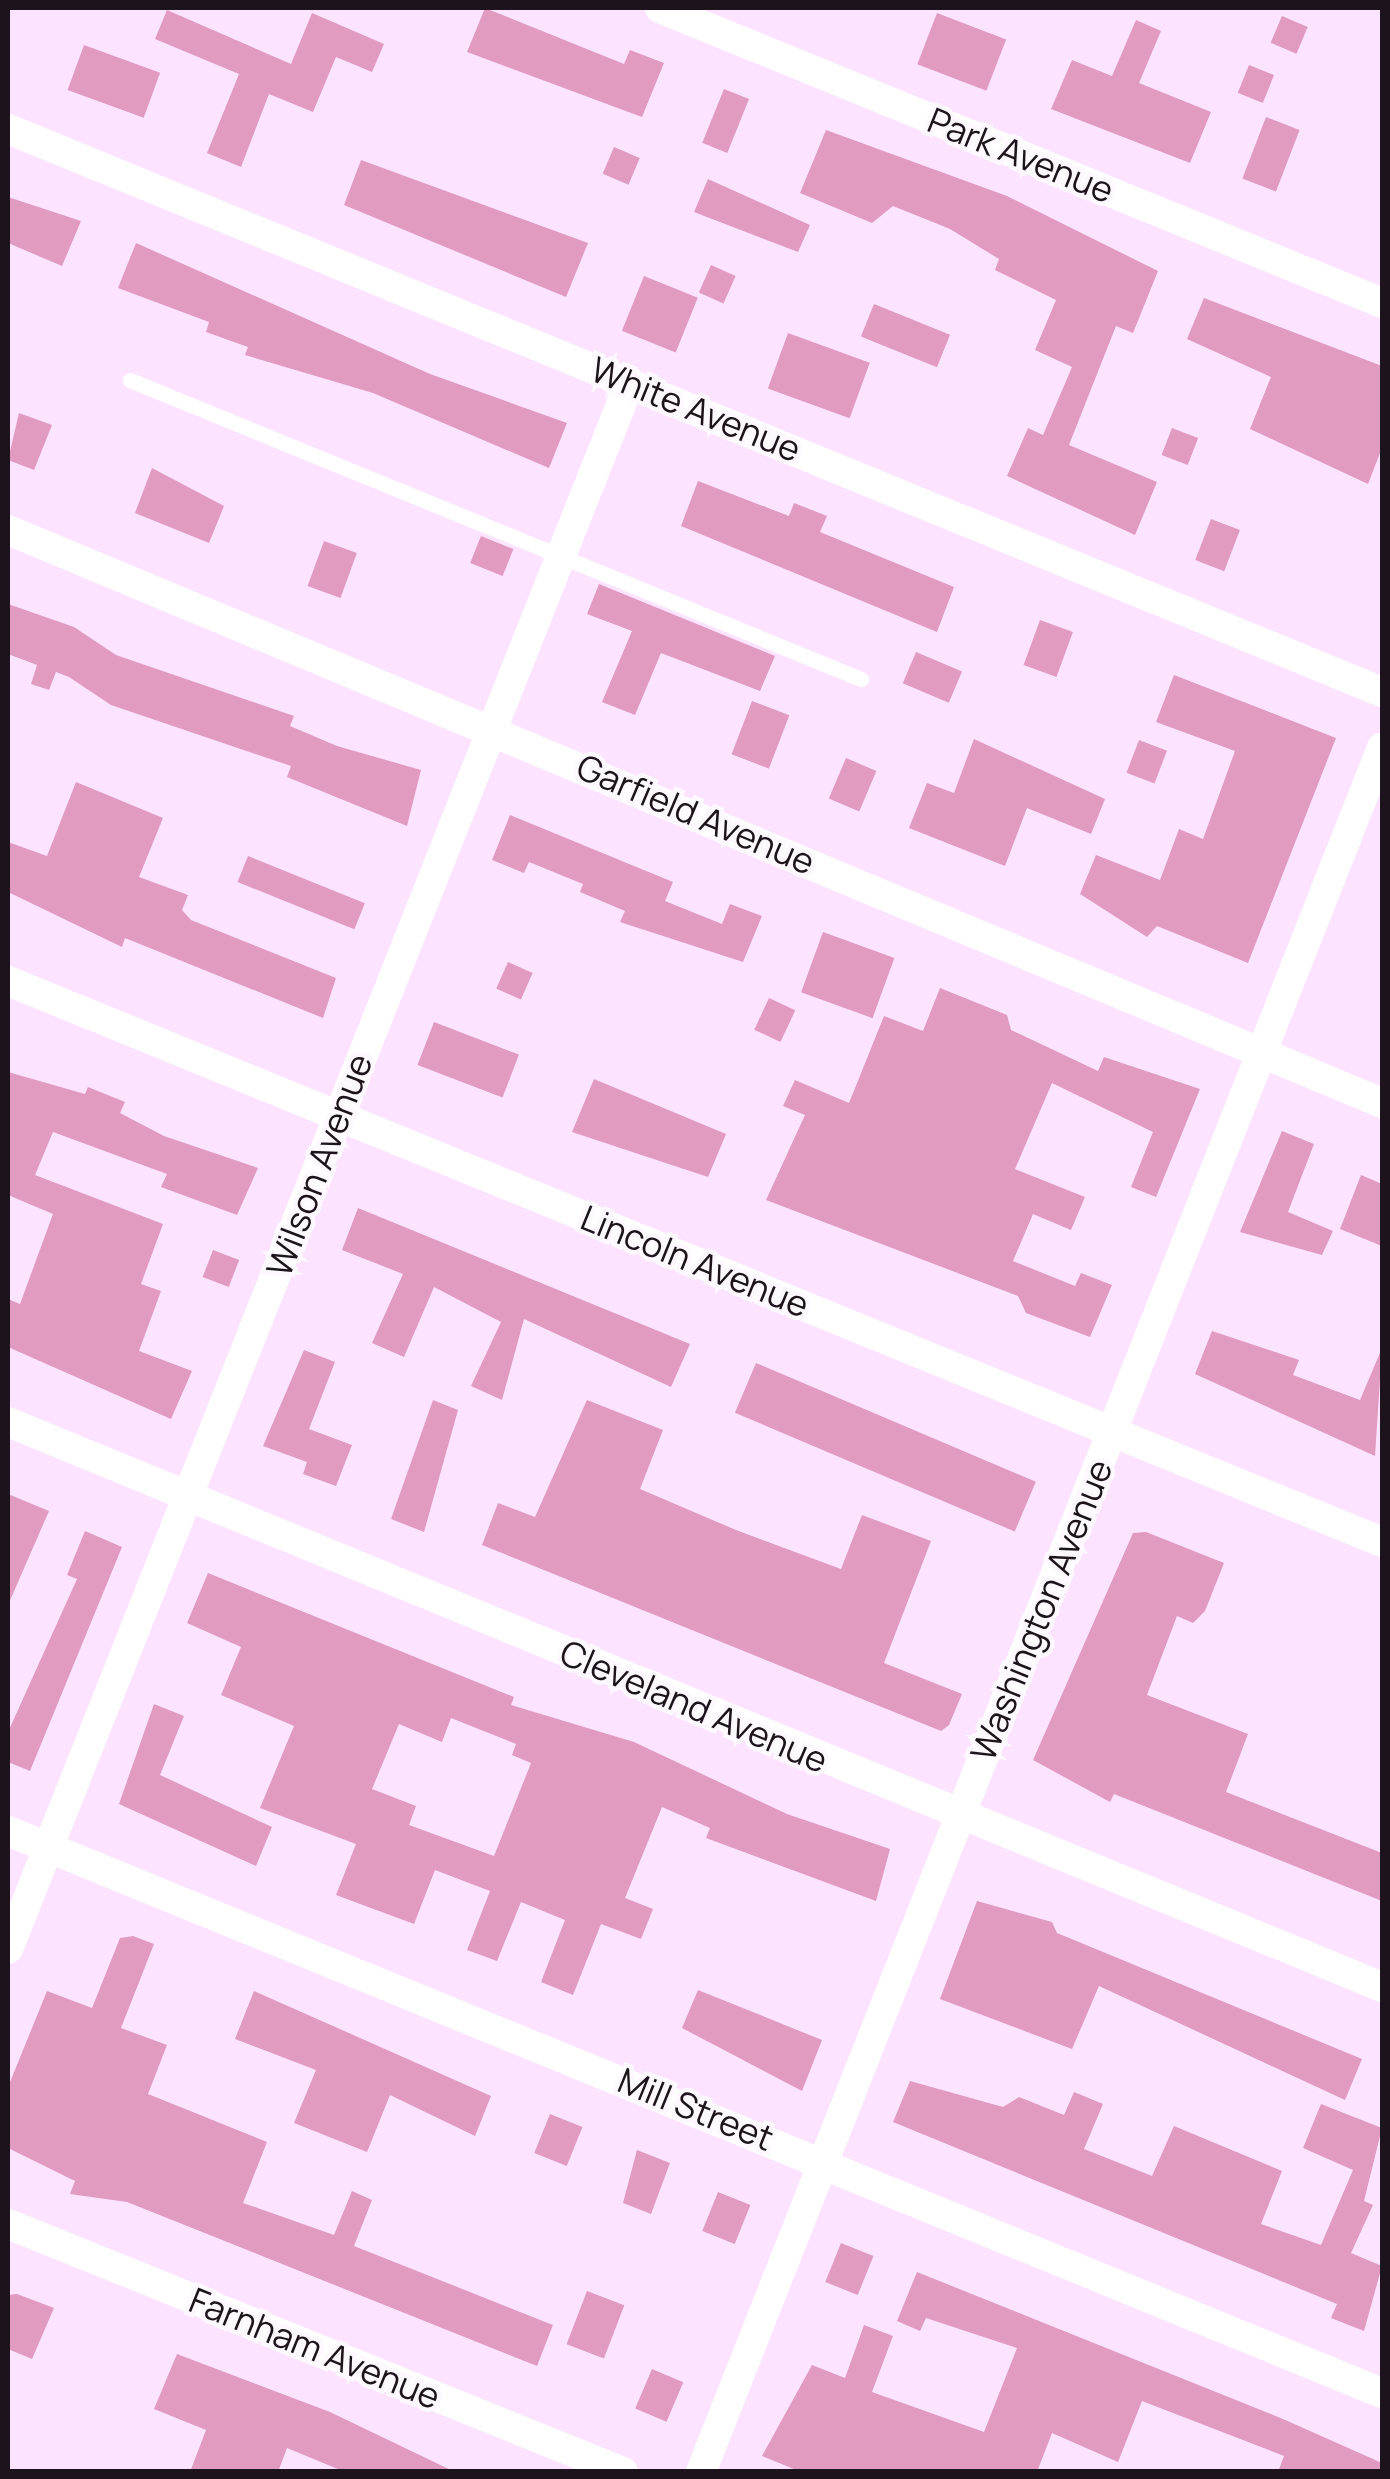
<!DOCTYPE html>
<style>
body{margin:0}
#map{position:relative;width:1390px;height:2479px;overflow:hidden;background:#fce3ff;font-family:Manrope,sans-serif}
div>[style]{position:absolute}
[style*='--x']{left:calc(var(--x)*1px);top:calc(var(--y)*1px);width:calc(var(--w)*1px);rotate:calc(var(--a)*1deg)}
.building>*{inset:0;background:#e19ac0;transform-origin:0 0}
.lane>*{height:15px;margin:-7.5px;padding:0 7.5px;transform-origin:7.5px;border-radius:7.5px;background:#fff}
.street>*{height:30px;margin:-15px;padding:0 15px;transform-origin:15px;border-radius:15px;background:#fff}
span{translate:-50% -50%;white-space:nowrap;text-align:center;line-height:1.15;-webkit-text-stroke:9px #fdf8fe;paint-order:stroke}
.street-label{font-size:35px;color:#1c131d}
.frame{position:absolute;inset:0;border:10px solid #1c131d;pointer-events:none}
</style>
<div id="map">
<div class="building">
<div style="clip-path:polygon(485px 8px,624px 64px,630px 50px,664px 63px,642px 117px,467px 52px)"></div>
<div style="clip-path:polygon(167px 10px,291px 64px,312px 13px,384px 44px,372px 72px,336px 57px,313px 112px,269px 94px,241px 167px,207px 153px,239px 74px,155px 39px)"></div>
<div style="left:937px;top:13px;width:74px;height:55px;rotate:21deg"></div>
<div style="left:1282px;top:16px;width:28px;height:29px;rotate:23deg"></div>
<div style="clip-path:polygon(1136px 20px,1161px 31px,1139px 83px,1211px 112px,1190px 163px,1051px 109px,1072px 60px,1112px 76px)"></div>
<div style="left:84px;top:45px;width:81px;height:48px;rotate:20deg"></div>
<div style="left:1249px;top:65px;width:27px;height:30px;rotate:22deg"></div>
<div style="left:724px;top:89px;width:27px;height:58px;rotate:22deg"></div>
<div style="left:1266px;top:117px;width:36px;height:66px;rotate:21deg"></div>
<div style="clip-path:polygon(826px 130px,1007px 196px,1158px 271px,1133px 333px,1116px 326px,1069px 445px,1157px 482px,1135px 535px,1007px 476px,1028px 428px,1043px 435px,1072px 367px,1035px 350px,1056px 300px,995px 270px,999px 259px,950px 229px,893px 206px,872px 223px,800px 193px)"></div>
<div style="left:614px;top:147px;width:28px;height:29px;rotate:23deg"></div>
<div style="clip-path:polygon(361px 160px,588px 243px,566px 297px,344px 205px)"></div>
<div style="clip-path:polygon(708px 179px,810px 225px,798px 252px,694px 212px)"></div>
<div style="clip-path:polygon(8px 197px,81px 221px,62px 266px,8px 243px)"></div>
<div style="clip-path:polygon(136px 243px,430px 374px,567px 423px,549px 468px,373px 393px,245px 355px,248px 347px,206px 332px,209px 322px,118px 288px)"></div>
<div style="left:711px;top:265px;width:27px;height:30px;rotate:24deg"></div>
<div style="left:644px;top:276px;width:58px;height:59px;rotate:22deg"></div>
<div style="clip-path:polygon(1204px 298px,1382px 366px,1382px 448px,1368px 484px,1250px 429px,1271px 377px,1187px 339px)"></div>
<div style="left:874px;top:304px;width:82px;height:35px;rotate:22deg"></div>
<div style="left:788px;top:333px;width:87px;height:59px;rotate:20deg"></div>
<div style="clip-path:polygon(19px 413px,52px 425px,34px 470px,8px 460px)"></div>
<div style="left:1172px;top:428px;width:28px;height:29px;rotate:21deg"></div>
<div style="clip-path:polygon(152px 468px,224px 506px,209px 543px,135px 513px)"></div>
<div style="clip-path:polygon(698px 481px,789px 516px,794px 503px,827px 516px,820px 532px,954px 587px,937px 632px,681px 526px)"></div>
<div style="left:1211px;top:519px;width:31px;height:44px;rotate:21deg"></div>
<div style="left:481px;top:536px;width:35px;height:29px;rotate:22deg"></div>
<div style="left:324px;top:541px;width:35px;height:48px;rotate:20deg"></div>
<div style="clip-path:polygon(599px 584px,775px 656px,760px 691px,661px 653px,635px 715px,602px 702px,632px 631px,587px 614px)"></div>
<div style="clip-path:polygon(8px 604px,74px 627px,116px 655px,294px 716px,290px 726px,337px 746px,421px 770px,407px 826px,287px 777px,291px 766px,111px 705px,69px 677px,56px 672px,49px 690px,31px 684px,37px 665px,8px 654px)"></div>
<div style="left:1040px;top:620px;width:35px;height:48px;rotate:20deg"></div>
<div style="left:916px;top:652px;width:50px;height:34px;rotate:23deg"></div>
<div style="clip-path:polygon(1174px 675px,1336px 738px,1248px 963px,1157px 926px,1147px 937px,1080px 894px,1096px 855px,1160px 880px,1179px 829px,1203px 839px,1235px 751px,1156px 722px)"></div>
<div style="left:752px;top:701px;width:40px;height:57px;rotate:21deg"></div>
<div style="clip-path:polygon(974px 739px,1105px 799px,1091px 834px,1027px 808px,1005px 866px,909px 828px,927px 783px,954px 793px)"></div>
<div style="left:1139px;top:740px;width:30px;height:35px;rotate:21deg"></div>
<div style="left:846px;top:758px;width:33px;height:44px;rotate:23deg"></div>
<div style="clip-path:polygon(76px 782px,163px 818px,139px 877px,188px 895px,182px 910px,191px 920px,336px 978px,323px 1018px,125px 938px,122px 947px,8px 892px,8px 842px,47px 856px)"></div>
<div style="clip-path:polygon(510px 815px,673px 882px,665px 901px,722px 924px,730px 904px,762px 916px,743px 962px,620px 922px,625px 911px,580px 892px,583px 884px,529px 862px,524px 873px,492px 860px)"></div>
<div style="left:248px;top:856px;width:126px;height:28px;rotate:22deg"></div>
<div style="left:823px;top:932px;width:76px;height:64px;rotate:20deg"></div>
<div style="left:508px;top:962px;width:27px;height:29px;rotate:24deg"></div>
<div style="clip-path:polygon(940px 988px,1007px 1015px,1011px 1030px,1098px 1071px,1104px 1057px,1200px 1089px,1156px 1197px,1131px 1187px,1153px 1132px,1052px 1083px,1015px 1169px,1085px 1197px,1071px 1230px,1033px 1214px,1013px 1261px,1075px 1286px,1081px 1273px,1112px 1285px,1090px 1337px,1026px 1313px,1018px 1296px,766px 1200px,805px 1115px,783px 1106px,795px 1080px,849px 1103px,884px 1016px,923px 1031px)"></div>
<div style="left:769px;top:998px;width:29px;height:35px;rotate:25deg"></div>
<div style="left:434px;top:1022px;width:91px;height:46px;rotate:21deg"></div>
<div style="clip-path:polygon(8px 1072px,85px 1094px,88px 1087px,125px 1102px,120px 1113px,164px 1136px,258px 1168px,237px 1215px,161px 1187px,167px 1174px,53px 1132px,35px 1175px,163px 1224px,141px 1284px,161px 1291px,139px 1351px,192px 1371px,171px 1419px,8px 1347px,8px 1299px,20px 1304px,53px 1214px,8px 1195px)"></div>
<div style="clip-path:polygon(594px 1079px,726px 1134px,708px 1177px,572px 1132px)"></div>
<div style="clip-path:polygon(1282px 1131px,1314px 1144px,1288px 1212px,1333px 1231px,1322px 1255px,1240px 1232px)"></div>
<div style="clip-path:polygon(1361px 1175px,1382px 1184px,1382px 1246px,1340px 1229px)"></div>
<div style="clip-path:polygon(358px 1208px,690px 1344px,671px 1387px,524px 1319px,502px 1400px,471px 1386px,501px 1322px,434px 1287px,404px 1357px,372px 1343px,403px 1274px,342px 1250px)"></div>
<div style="left:213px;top:1250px;width:28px;height:29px;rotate:21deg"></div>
<div style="clip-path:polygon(1212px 1331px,1299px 1360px,1293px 1375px,1360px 1400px,1382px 1348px,1375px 1456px,1195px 1374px)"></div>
<div style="clip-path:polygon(304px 1350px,335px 1362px,309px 1429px,352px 1445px,336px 1486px,303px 1474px,307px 1462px,263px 1446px)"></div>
<div style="left:756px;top:1363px;width:304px;height:54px;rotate:23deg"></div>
<div style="clip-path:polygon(433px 1400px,458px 1410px,424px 1532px,391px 1519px)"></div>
<div style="clip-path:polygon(587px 1400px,663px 1430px,640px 1489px,736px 1530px,841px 1569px,862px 1515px,931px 1541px,884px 1663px,962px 1694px,949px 1725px,941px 1731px,482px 1545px,498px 1503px,535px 1517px)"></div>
<div style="clip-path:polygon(8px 1494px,49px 1511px,8px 1605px)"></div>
<div style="clip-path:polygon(85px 1531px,122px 1547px,30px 1771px,8px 1762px,8px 1732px,77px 1579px,67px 1575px)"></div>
<div style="clip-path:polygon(1146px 1532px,1224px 1563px,1205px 1611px,1193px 1623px,1177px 1616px,1147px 1695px,1248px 1734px,1226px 1792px,1382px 1853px,1382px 1901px,1114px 1794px,1110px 1802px,1033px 1760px,1133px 1533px)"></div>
<div style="clip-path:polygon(evenodd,208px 1573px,514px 1697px,511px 1705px,634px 1742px,787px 1814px,890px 1849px,876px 1901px,706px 1838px,710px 1828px,662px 1807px,625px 1898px,653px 1909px,641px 1939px,601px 1924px,573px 1995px,541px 1982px,565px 1920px,521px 1902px,497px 1961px,467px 1950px,490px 1891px,435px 1870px,414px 1924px,336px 1895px,356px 1844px,260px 1808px,294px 1726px,221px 1695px,241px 1647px,187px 1623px,208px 1573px,451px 1718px,516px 1744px,512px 1755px,531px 1763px,494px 1856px,409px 1825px,416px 1806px,372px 1789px,399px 1724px,442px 1742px,451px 1718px)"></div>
<div style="clip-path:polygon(154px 1704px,184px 1716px,160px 1775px,272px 1827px,256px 1866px,119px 1804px)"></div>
<div style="clip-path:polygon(977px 1901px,1052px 1922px,1057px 1933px,1362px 2059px,1345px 2100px,1099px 1986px,1072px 2049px,940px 1999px)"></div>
<div style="clip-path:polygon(133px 1936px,154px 1944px,121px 2028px,167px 2045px,148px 2094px,267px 2142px,243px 2203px,334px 2235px,352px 2191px,372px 2200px,354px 2246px,553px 2325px,537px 2366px,127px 2202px,70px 2194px,75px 2181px,8px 2148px,8px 2087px,47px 1991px,92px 2008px,120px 1938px)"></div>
<div style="clip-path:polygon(698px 1990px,822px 2040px,802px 2091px,682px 2028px)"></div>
<div style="clip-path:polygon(254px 1991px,491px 2096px,475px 2136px,390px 2095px,367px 2152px,294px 2123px,316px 2070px,235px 2039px)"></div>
<div style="clip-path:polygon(910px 2081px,1003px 2107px,1019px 2097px,1064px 2115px,1074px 2092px,1103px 2104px,1084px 2149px,1152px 2176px,1174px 2126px,1282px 2171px,1261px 2224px,1321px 2245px,1353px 2170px,1303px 2148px,1321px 2104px,1382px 2128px,1364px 2201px,1373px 2205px,1351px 2253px,1382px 2266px,1364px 2331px,1331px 2318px,1337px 2304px,893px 2122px)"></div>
<div style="left:550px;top:2114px;width:35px;height:42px;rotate:22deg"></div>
<div style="clip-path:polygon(637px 2150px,670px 2163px,651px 2214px,623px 2203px)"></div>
<div style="left:718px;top:2192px;width:35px;height:42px;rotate:22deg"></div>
<div style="left:841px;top:2243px;width:35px;height:42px;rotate:22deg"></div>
<div style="clip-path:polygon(917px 2272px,1283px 2419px,1382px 2463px,1382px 2472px,1278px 2472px,1284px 2456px,1142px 2401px,1118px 2462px,1052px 2433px,1037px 2472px,801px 2472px,762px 2456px,812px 2365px,845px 2378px,864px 2325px,893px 2336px,872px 2392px,984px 2432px,1017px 2348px,926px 2318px,920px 2331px,897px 2321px)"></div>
<div style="left:587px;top:2291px;width:40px;height:57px;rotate:21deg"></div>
<div style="clip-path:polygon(17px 2294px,54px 2308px,32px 2359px,8px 2349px,8px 2295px)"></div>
<div style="clip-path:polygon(177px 2354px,330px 2412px,455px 2472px,345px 2472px,287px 2448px,278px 2472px,190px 2472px,206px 2430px,154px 2409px)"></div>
<div style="left:652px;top:2369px;width:34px;height:43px;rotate:23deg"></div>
</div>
<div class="lane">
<div style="--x:130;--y:380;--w:790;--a:22.25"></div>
</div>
<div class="street">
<div style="--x:660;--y:8;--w:780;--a:22.22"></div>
<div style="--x:8;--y:129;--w:1485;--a:22.28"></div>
<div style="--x:8;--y:530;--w:1489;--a:22.64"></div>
<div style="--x:8;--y:981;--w:1484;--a:22.21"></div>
<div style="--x:8;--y:1422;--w:1486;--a:22.35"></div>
<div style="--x:8;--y:1831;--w:1484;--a:22.25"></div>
<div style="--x:8;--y:1949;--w:1686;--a:-68.35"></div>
<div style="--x:8;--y:2224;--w:663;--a:21.96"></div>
<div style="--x:701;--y:2472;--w:1854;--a:-68.45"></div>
</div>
<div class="street-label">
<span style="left:1021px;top:155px;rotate:22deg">Park Avenue</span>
<span style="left:696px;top:409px;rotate:22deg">White Avenue</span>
<span style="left:696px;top:814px;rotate:23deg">Garfield Avenue</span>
<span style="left:319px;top:1165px;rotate:-69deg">Wilson Avenue</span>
<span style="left:695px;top:1261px;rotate:22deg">Lincoln Avenue</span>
<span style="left:1041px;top:1610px;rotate:-68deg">Washington Avenue</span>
<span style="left:694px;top:1706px;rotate:23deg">Cleveland Avenue</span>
<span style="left:696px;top:2109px;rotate:22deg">Mill Street</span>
<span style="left:315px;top:2348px;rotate:22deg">Farnham Avenue</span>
</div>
<div class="frame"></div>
</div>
